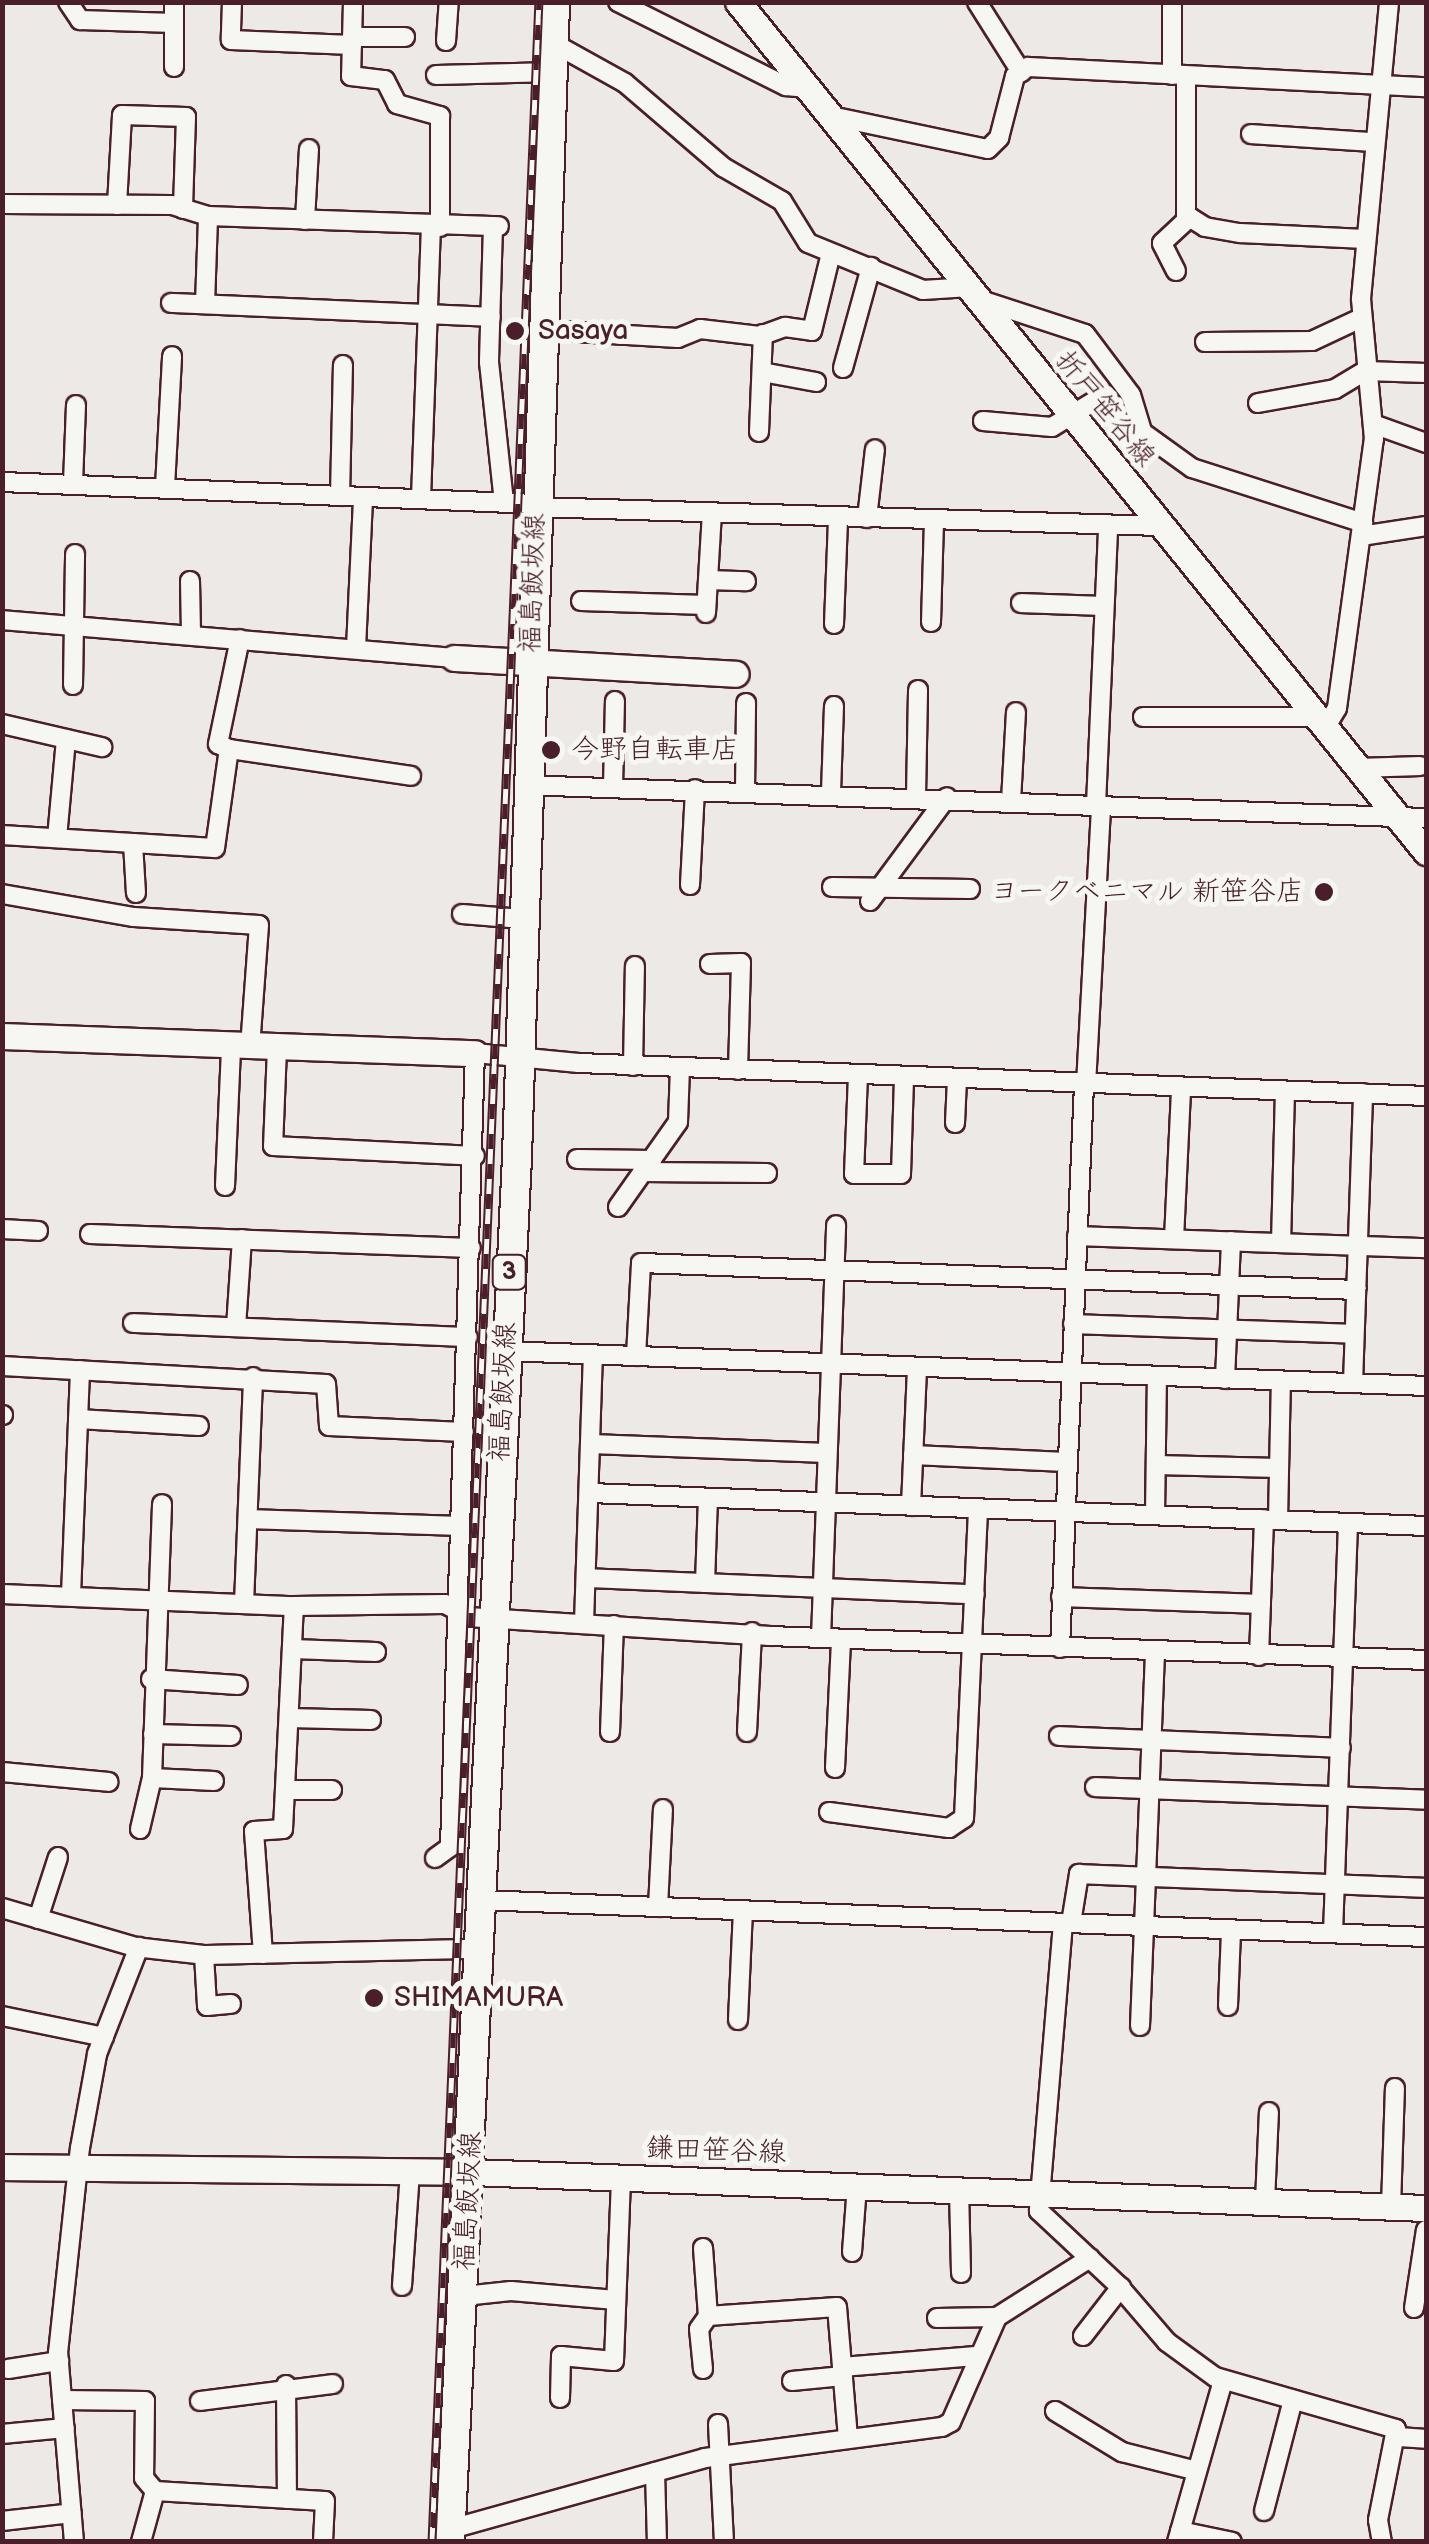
<!DOCTYPE html>
<meta charset="utf-8">
<style>
body{margin:0}
#map{position:relative;width:1429px;height:2544px;overflow:hidden;background:#ece9e6;font-family:"Balsamiq Sans","Klee One",sans-serif}
div>[style]{position:absolute}
[style*='--x']{left:calc(var(--x)*1px);top:calc(var(--y)*1px);width:calc(var(--w)*1px);rotate:calc(var(--a)*1deg)}
.roads{filter:drop-shadow(2px 0 #4a1f2b) drop-shadow(-2px 0 #4a1f2b) drop-shadow(0 2px #4a1f2b) drop-shadow(0 -2px #4a1f2b)}
.street>*{height:18px;margin:-9px;padding:0 9px;transform-origin:9px;border-radius:9px;background:#f6f6f2}
.secondary>*{height:25px;margin:-12.5px;padding:0 12.5px;transform-origin:12.5px;border-radius:12.5px;background:#f6f6f2}
.primary>*{height:28px;margin:-14px;padding:0 14px;transform-origin:14px;border-radius:14px;background:#f6f6f2}
.rail>*{height:9px;margin-top:-4.5px;transform-origin:0;background:repeating-linear-gradient(90deg,#f6f6f2 0 15px,#4a1f2b 0 30px);box-sizing:border-box;border-block:2px solid #4a1f2b}
.dots>*{width:28px;height:28px;translate:-50% -50%;box-sizing:border-box;border:5px solid #f6f6f2;border-radius:50%}
span{translate:-50% -50%;white-space:nowrap;text-align:center;line-height:1.15;-webkit-text-stroke:10px #f6f6f2;paint-order:stroke}
.shield-label span{padding:2px 8px;background:#f6f6f2;border:2px solid;border-radius:8px;-webkit-text-stroke-width:0}
.shield-label{font-size:25px;color:#4a1f2b;font-weight:700}
.poi-label{font-size:28px;color:#4a1f2b}
.left{translate:0 -50%;text-align:left}
.right{translate:-100% -50%;text-align:right}
.street-label{font-size:28px;color:#4a1f2b}
.frame{position:absolute;inset:0;border:5px solid #4a1f2b;pointer-events:none}
</style>
<div id="map">
<div class="roads">
<div class="street">
<div style="--x:68;--y:2;--w:22;--a:56"></div>
<div style="--x:80;--y:20;--w:94;--a:1.8"></div>
<div style="--x:232;--y:2;--w:38;--a:92"></div>
<div style="--x:231;--y:40;--w:121;--a:2.4"></div>
<div style="--x:353;--y:2;--w:74;--a:91.5"></div>
<div style="--x:351;--y:76;--w:34;--a:7"></div>
<div style="--x:385;--y:80;--w:27;--a:63"></div>
<div style="--x:397;--y:104;--w:45;--a:15.6"></div>
<div style="--x:440;--y:116;--w:111;--a:90"></div>
<div style="--x:618;--y:2;--w:188;--a:26.6"></div>
<div style="--x:786;--y:86;--w:22;--a:5"></div>
<div style="--x:977;--y:2;--w:83;--a:57.8"></div>
<div style="--x:1172;--y:2;--w:73;--a:90"></div>
<div style="--x:352;--y:37;--w:53;--a:0"></div>
<div style="--x:446;--y:41;--w:39;--a:-86"></div>
<div style="--x:555;--y:44;--w:80;--a:29.1"></div>
<div style="--x:625;--y:83;--w:129;--a:40.6"></div>
<div style="--x:723;--y:167;--w:68;--a:30"></div>
<div style="--x:782;--y:201;--w:49;--a:58.2"></div>
<div style="--x:808;--y:243;--w:124;--a:22.2"></div>
<div style="--x:923;--y:290;--w:47;--a:-3.7"></div>
<div style="--x:174;--y:67;--w:65;--a:-90"></div>
<div style="--x:436;--y:75;--w:118;--a:-1.5"></div>
<div style="--x:1186;--y:76;--w:139;--a:90"></div>
<div style="--x:1186;--y:215;--w:22;--a:32"></div>
<div style="--x:1205;--y:227;--w:36;--a:10"></div>
<div style="--x:1240;--y:233;--w:125;--a:2.7"></div>
<div style="--x:831;--y:116;--w:160;--a:11.9"></div>
<div style="--x:988;--y:149;--w:16;--a:-45"></div>
<div style="--x:999;--y:138;--w:64;--a:-75.5"></div>
<div style="--x:1015;--y:76;--w:16;--a:-35"></div>
<div style="--x:1028;--y:67;--w:399;--a:2.9"></div>
<div style="--x:1251;--y:134;--w:121;--a:3.8"></div>
<div style="--x:2;--y:204;--w:170;--a:0.3"></div>
<div style="--x:172;--y:205;--w:38;--a:17"></div>
<div style="--x:208;--y:216;--w:291;--a:2"></div>
<div style="--x:117;--y:205;--w:90;--a:-86.8"></div>
<div style="--x:122;--y:115;--w:64;--a:1.8"></div>
<div style="--x:186;--y:117;--w:92;--a:91.9"></div>
<div style="--x:305;--y:220;--w:71;--a:-86.8"></div>
<div style="--x:493;--y:226;--w:136;--a:91.7"></div>
<div style="--x:489;--y:362;--w:141;--a:83.9"></div>
<div style="--x:1176;--y:271;--w:31;--a:-117"></div>
<div style="--x:1162;--y:243;--w:38;--a:-43"></div>
<div style="--x:981;--y:300;--w:109;--a:18.1"></div>
<div style="--x:1085;--y:334;--w:76;--a:53"></div>
<div style="--x:1131;--y:395;--w:39;--a:73"></div>
<div style="--x:1142;--y:432;--w:62;--a:35.8"></div>
<div style="--x:1192;--y:468;--w:180;--a:17.8"></div>
<div style="--x:171;--y:303;--w:320;--a:2.5"></div>
<div style="--x:205;--y:304;--w:88;--a:-88"></div>
<div style="--x:542;--y:330;--w:136;--a:3.4"></div>
<div style="--x:678;--y:338;--w:24;--a:-22"></div>
<div style="--x:700;--y:329;--w:60;--a:6.7"></div>
<div style="--x:760;--y:336;--w:27;--a:-20"></div>
<div style="--x:785;--y:327;--w:27;--a:8"></div>
<div style="--x:812;--y:331;--w:80;--a:-76.3"></div>
<div style="--x:1205;--y:342;--w:107;--a:-0.5"></div>
<div style="--x:1312;--y:341;--w:54;--a:-25.1"></div>
<div style="--x:843;--y:368;--w:105;--a:-74.5"></div>
<div style="--x:762;--y:372;--w:55;--a:10.5"></div>
<div style="--x:1258;--y:403;--w:78;--a:-10.3"></div>
<div style="--x:1335;--y:389;--w:35;--a:-31"></div>
<div style="--x:1365;--y:371;--w:61;--a:1.9"></div>
<div style="--x:983;--y:421;--w:69;--a:5"></div>
<div style="--x:1052;--y:427;--w:63;--a:-31.4"></div>
<div style="--x:1373;--y:424;--w:56;--a:19.7"></div>
<div style="--x:759;--y:432;--w:98;--a:-87.7"></div>
<div style="--x:2;--y:482;--w:533;--a:2.36"></div>
<div style="--x:73;--y:483;--w:78;--a:-87.8"></div>
<div style="--x:165;--y:487;--w:131;--a:-86.9"></div>
<div style="--x:340;--y:496;--w:131;--a:-88.7"></div>
<div style="--x:421;--y:498;--w:271;--a:-87.9"></div>
<div style="--x:535;--y:507;--w:626;--a:1.74"></div>
<div style="--x:867;--y:518;--w:69;--a:-83.4"></div>
<div style="--x:1361;--y:536;--w:66;--a:-8.7"></div>
<div style="--x:708;--y:580;--w:38;--a:2"></div>
<div style="--x:190;--y:581;--w:54;--a:88.9"></div>
<div style="--x:581;--y:601;--w:125;--a:1.8"></div>
<div style="--x:1021;--y:603;--w:81;--a:2.1"></div>
<div style="--x:706;--y:613;--w:100;--a:-86.6"></div>
<div style="--x:2;--y:620;--w:454;--a:4.8"></div>
<div style="--x:931;--y:622;--w:101;--a:-88.3"></div>
<div style="--x:834;--y:624;--w:106;--a:-87.8"></div>
<div style="--x:356;--y:648;--w:151;--a:-87.3"></div>
<div style="--x:73;--y:685;--w:131;--a:-89.1"></div>
<div style="--x:1143;--y:717;--w:173;--a:0"></div>
<div style="--x:2;--y:724;--w:103;--a:13"></div>
<div style="--x:1325;--y:728;--w:23;--a:-59"></div>
<div style="--x:1337;--y:708;--w:272;--a:-82.2"></div>
<div style="--x:1374;--y:439;--w:141;--a:-95.3"></div>
<div style="--x:1361;--y:299;--w:298;--a:-84.6"></div>
<div style="--x:229;--y:749;--w:12;--a:-156"></div>
<div style="--x:218;--y:744;--w:107;--a:-78.2"></div>
<div style="--x:1359;--y:768;--w:61;--a:-1.9"></div>
<div style="--x:524;--y:785;--w:903;--a:2.1"></div>
<div style="--x:613;--y:787;--w:86;--a:-88.7"></div>
<div style="--x:745;--y:790;--w:87;--a:-89.3"></div>
<div style="--x:831;--y:792;--w:86;--a:-88"></div>
<div style="--x:916;--y:796;--w:106;--a:-88.9"></div>
<div style="--x:1011;--y:801;--w:89;--a:-86.8"></div>
<div style="--x:1096;--y:805;--w:278;--a:-87.5"></div>
<div style="--x:2;--y:835;--w:213;--a:3.5"></div>
<div style="--x:215;--y:848;--w:100;--a:-82"></div>
<div style="--x:229;--y:749;--w:184;--a:8.4"></div>
<div style="--x:57;--y:838;--w:99;--a:-84.8"></div>
<div style="--x:133;--y:843;--w:50;--a:86.6"></div>
<div style="--x:690;--y:885;--w:96;--a:-87"></div>
<div style="--x:832;--y:887;--w:138;--a:0.8"></div>
<div style="--x:2;--y:894;--w:134;--a:9.9"></div>
<div style="--x:134;--y:917;--w:125;--a:3.7"></div>
<div style="--x:259;--y:925;--w:122;--a:94.2"></div>
<div style="--x:870;--y:901;--w:129;--a:-53.5"></div>
<div style="--x:462;--y:914;--w:60;--a:4.8"></div>
<div style="--x:710;--y:964;--w:31;--a:-2"></div>
<div style="--x:741;--y:963;--w:107;--a:91.6"></div>
<div style="--x:277;--y:1048;--w:98;--a:92.3"></div>
<div style="--x:273;--y:1146;--w:202;--a:2.8"></div>
<div style="--x:633;--y:1066;--w:100;--a:-88.9"></div>
<div style="--x:858;--y:1075;--w:99;--a:92.3"></div>
<div style="--x:854;--y:1174;--w:47;--a:0"></div>
<div style="--x:901;--y:1174;--w:97;--a:-88.2"></div>
<div style="--x:1086;--y:1085;--w:280;--a:-86.9"></div>
<div style="--x:955;--y:1123;--w:44;--a:-87.4"></div>
<div style="--x:577;--y:1159;--w:75;--a:0.8"></div>
<div style="--x:642;--y:1172;--w:125;--a:0.5"></div>
<div style="--x:225;--y:1186;--w:140;--a:-87.5"></div>
<div style="--x:618;--y:1207;--w:104;--a:-54.8"></div>
<div style="--x:678;--y:1122;--w:54;--a:-87.9"></div>
<div style="--x:2;--y:1229;--w:36;--a:3"></div>
<div style="--x:90;--y:1234;--w:381;--a:2.1"></div>
<div style="--x:1077;--y:1236;--w:349;--a:2"></div>
<div style="--x:1174;--y:1239;--w:151;--a:-87.3"></div>
<div style="--x:1281;--y:1243;--w:152;--a:-88.5"></div>
<div style="--x:133;--y:1323;--w:335;--a:2.4"></div>
<div style="--x:1073;--y:1324;--w:281;--a:2"></div>
<div style="--x:236;--y:1327;--w:88;--a:-86.1"></div>
<div style="--x:504;--y:1351;--w:923;--a:2.17"></div>
<div style="--x:636;--y:1356;--w:93;--a:-86.9"></div>
<div style="--x:641;--y:1263;--w:716;--a:2.16"></div>
<div style="--x:2;--y:1366;--w:324;--a:3.2"></div>
<div style="--x:326;--y:1384;--w:42;--a:85.9"></div>
<div style="--x:329;--y:1426;--w:135;--a:2.5"></div>
<div style="--x:1225;--y:1379;--w:138;--a:-87.5"></div>
<div style="--x:1353;--y:1383;--w:290;--a:-88"></div>
<div style="--x:2;--y:1415;--w:1;--a:0"></div>
<div style="--x:78;--y:1419;--w:121;--a:3.3"></div>
<div style="--x:591;--y:1444;--w:236;--a:2.2"></div>
<div style="--x:913;--y:1455;--w:153;--a:2.6"></div>
<div style="--x:1156;--y:1465;--w:123;--a:1.4"></div>
<div style="--x:590;--y:1493;--w:837;--a:2.26"></div>
<div style="--x:911;--y:1506;--w:139;--a:-87.5"></div>
<div style="--x:1155;--y:1515;--w:138;--a:-89.2"></div>
<div style="--x:248;--y:1519;--w:212;--a:1.9"></div>
<div style="--x:1278;--y:1520;--w:139;--a:-88.8"></div>
<div style="--x:586;--y:1578;--w:389;--a:2.4"></div>
<div style="--x:705;--y:1583;--w:85;--a:-88"></div>
<div style="--x:2;--y:1594;--w:292;--a:2.4"></div>
<div style="--x:294;--y:1606;--w:151;--a:-0.8"></div>
<div style="--x:445;--y:1604;--w:27;--a:28"></div>
<div style="--x:469;--y:1617;--w:301;--a:3.6"></div>
<div style="--x:769;--y:1636;--w:657;--a:2.09"></div>
<div style="--x:71;--y:1595;--w:225;--a:-87.7"></div>
<div style="--x:1061;--y:1597;--w:200;--a:2"></div>
<div style="--x:244;--y:1604;--w:227;--a:-87.7"></div>
<div style="--x:584;--y:1623;--w:269;--a:-88.1"></div>
<div style="--x:821;--y:1638;--w:413;--a:-87.9"></div>
<div style="--x:1060;--y:1648;--w:565;--a:-87.56"></div>
<div style="--x:292;--y:1649;--w:84;--a:2"></div>
<div style="--x:1259;--y:1656;--w:137;--a:-87.9"></div>
<div style="--x:151;--y:1679;--w:87;--a:3.9"></div>
<div style="--x:289;--y:1718;--w:82;--a:1.4"></div>
<div style="--x:610;--y:1732;--w:107;--a:-87.9"></div>
<div style="--x:747;--y:1732;--w:100;--a:-87.1"></div>
<div style="--x:153;--y:1734;--w:78;--a:1.5"></div>
<div style="--x:1059;--y:1736;--w:282;--a:2.4"></div>
<div style="--x:835;--y:1768;--w:129;--a:-87.3"></div>
<div style="--x:2;--y:1772;--w:107;--a:5.3"></div>
<div style="--x:152;--y:1778;--w:62;--a:2.8"></div>
<div style="--x:1095;--y:1787;--w:331;--a:2.2"></div>
<div style="--x:285;--y:1790;--w:47;--a:0"></div>
<div style="--x:829;--y:1812;--w:121;--a:7.6"></div>
<div style="--x:949;--y:1828;--w:18;--a:-34"></div>
<div style="--x:964;--y:1818;--w:310;--a:-87.4"></div>
<div style="--x:140;--y:1829;--w:52;--a:-76.8"></div>
<div style="--x:152;--y:1778;--w:274;--a:-87.9"></div>
<div style="--x:435;--y:1858;--w:19;--a:-36"></div>
<div style="--x:450;--y:1847;--w:794;--a:-88.2"></div>
<div style="--x:475;--y:1053;--w:104;--a:5.5"></div>
<div style="--x:579;--y:1063;--w:848;--a:2.23"></div>
<div style="--x:480;--y:1900;--w:947;--a:2.24"></div>
<div style="--x:658;--y:1907;--w:98;--a:-87.1"></div>
<div style="--x:2;--y:1908;--w:139;--a:16.3"></div>
<div style="--x:135;--y:1947;--w:69;--a:6.6"></div>
<div style="--x:204;--y:1955;--w:274;--a:-1.3"></div>
<div style="--x:38;--y:1919;--w:65;--a:-72.1"></div>
<div style="--x:1063;--y:1923;--w:289;--a:94.8"></div>
<div style="--x:1039;--y:2211;--w:108;--a:43.1"></div>
<div style="--x:1118;--y:2285;--w:75;--a:49.3"></div>
<div style="--x:1167;--y:2342;--w:59;--a:36.1"></div>
<div style="--x:1215;--y:2377;--w:188;--a:16"></div>
<div style="--x:1396;--y:2429;--w:93;--a:101.2"></div>
<div style="--x:1378;--y:2520;--w:22;--a:80"></div>
<div style="--x:1071;--y:1923;--w:50;--a:-80.7"></div>
<div style="--x:1079;--y:1874;--w:347;--a:2.3"></div>
<div style="--x:1333;--y:1933;--w:410;--a:-87.9"></div>
<div style="--x:263;--y:1954;--w:123;--a:-94.2"></div>
<div style="--x:254;--y:1831;--w:29;--a:-4"></div>
<div style="--x:283;--y:1829;--w:223;--a:-87.2"></div>
<div style="--x:204;--y:1955;--w:51;--a:86.6"></div>
<div style="--x:207;--y:2006;--w:24;--a:-5"></div>
<div style="--x:1228;--y:2006;--w:76;--a:-87.7"></div>
<div style="--x:2;--y:2016;--w:104;--a:11.6"></div>
<div style="--x:738;--y:2020;--w:110;--a:-87.4"></div>
<div style="--x:1140;--y:2026;--w:374;--a:-87.7"></div>
<div style="--x:959;--y:2190;--w:83;--a:88.6"></div>
<div style="--x:1265;--y:2202;--w:90;--a:-87.5"></div>
<div style="--x:1391;--y:2207;--w:119;--a:-88.1"></div>
<div style="--x:703;--y:2248;--w:68;--a:85.8"></div>
<div style="--x:708;--y:2316;--w:129;--a:-4"></div>
<div style="--x:837;--y:2307;--w:132;--a:85.2"></div>
<div style="--x:852;--y:2252;--w:66;--a:-85.7"></div>
<div style="--x:402;--y:2286;--w:115;--a:-86"></div>
<div style="--x:464;--y:2296;--w:47;--a:-6.1"></div>
<div style="--x:511;--y:2291;--w:105;--a:4.9"></div>
<div style="--x:1414;--y:2308;--w:79;--a:-81.3"></div>
<div style="--x:937;--y:2318;--w:60;--a:-1"></div>
<div style="--x:1083;--y:2336;--w:62;--a:-52.2"></div>
<div style="--x:842;--y:2367;--w:134;--a:-4.7"></div>
<div style="--x:8;--y:2369;--w:52;--a:-8.9"></div>
<div style="--x:703;--y:2369;--w:40;--a:-95.7"></div>
<div style="--x:699;--y:2329;--w:16;--a:-55"></div>
<div style="--x:792;--y:2381;--w:51;--a:-5.6"></div>
<div style="--x:286;--y:2385;--w:114;--a:89.5"></div>
<div style="--x:560;--y:2398;--w:42;--a:-88.6"></div>
<div style="--x:561;--y:2356;--w:53;--a:5.4"></div>
<div style="--x:614;--y:2361;--w:183;--a:-87.8"></div>
<div style="--x:62;--y:2400;--w:83;--a:0.7"></div>
<div style="--x:145;--y:2401;--w:77;--a:90.7"></div>
<div style="--x:144;--y:2478;--w:17;--a:50"></div>
<div style="--x:155;--y:2491;--w:53;--a:105.4"></div>
<div style="--x:200;--y:2401;--w:134;--a:-7.3"></div>
<div style="--x:1055;--y:2411;--w:79;--a:31.5"></div>
<div style="--x:1122;--y:2452;--w:77;--a:14.2"></div>
<div style="--x:718;--y:2424;--w:118;--a:87.1"></div>
<div style="--x:2;--y:2434;--w:63;--a:-5.4"></div>
<div style="--x:1399;--y:2437;--w:27;--a:4"></div>
<div style="--x:655;--y:2472;--w:70;--a:88.4"></div>
<div style="--x:155;--y:2491;--w:170;--a:3.4"></div>
<div style="--x:325;--y:2501;--w:41;--a:92.8"></div>
<div style="--x:1264;--y:2511;--w:115;--a:-75.4"></div>
<div style="--x:2;--y:2521;--w:70;--a:-6.5"></div>
<div style="--x:451;--y:2529;--w:264;--a:-15.6"></div>
<div style="--x:705;--y:2458;--w:239;--a:-7.5"></div>
<div style="--x:942;--y:2427;--w:10;--a:-29"></div>
<div style="--x:951;--y:2422;--w:115;--a:-66.3"></div>
<div style="--x:997;--y:2317;--w:110;--a:-32.4"></div>
<div style="--x:1180;--y:2531;--w:53;--a:11.9"></div>
<div style="--x:74;--y:2542;--w:190;--a:-94.8"></div>
<div style="--x:58;--y:2353;--w:206;--a:-83.9"></div>
<div style="--x:80;--y:2148;--w:96;--a:-79.7"></div>
<div style="--x:97;--y:2054;--w:115;--a:-68.6"></div>
<div style="--x:1177;--y:2542;--w:168;--a:-74.1"></div>
</div>
<div class="secondary">
<div style="--x:738;--y:2;--w:1094;--a:51.01"></div>
<div style="--x:454;--y:658;--w:282;--a:3.2"></div>
<div style="--x:2;--y:1036;--w:473;--a:2.1"></div>
<div style="--x:2;--y:2167;--w:469;--a:0.6"></div>
<div style="--x:471;--y:2172;--w:956;--a:2.16"></div>
</div>
<div class="primary">
<div style="--x:450;--y:2542;--w:1388;--a:-87.23"></div>
<div style="--x:517;--y:1156;--w:1155;--a:-88.11"></div>
</div>
</div>
<div class="rail">
<div style="--x:432;--y:2542;--w:2542;--a:-87.59"></div>
</div>
<div class="dots">
<div style="left:515px;top:331px;background:#4a1f2b"></div>
<div style="left:551px;top:750px;background:#4a1f2b"></div>
<div style="left:1324px;top:892px;background:#4a1f2b"></div>
<div style="left:374px;top:1998px;background:#4a1f2b"></div>
</div>
<div class="shield-label">
<span style="left:509px;top:1272px">3</span>
</div>
<div class="poi-label">
<span class="left" style="left:538px;top:331px">Sasaya</span>
<span class="left" style="left:571px;top:750px">今野自転車店</span>
<span class="right" style="left:1304px;top:892px">ヨークベニマル 新笹谷店</span>
<span class="left" style="left:394px;top:1998px">SHIMAMURA</span>
</div>
<div class="street-label">
<span style="left:1105px;top:409px;rotate:51deg">折戸笹谷線</span>
<span style="left:533px;top:583px;rotate:-88deg">福島飯坂線</span>
<span style="left:503px;top:1392px;rotate:-87deg">福島飯坂線</span>
<span style="left:716px;top:2151px;rotate:2deg">鎌田笹谷線</span>
<span style="left:468px;top:2201px;rotate:-87deg">福島飯坂線</span>
</div>
<div class="frame"></div>
</div>
